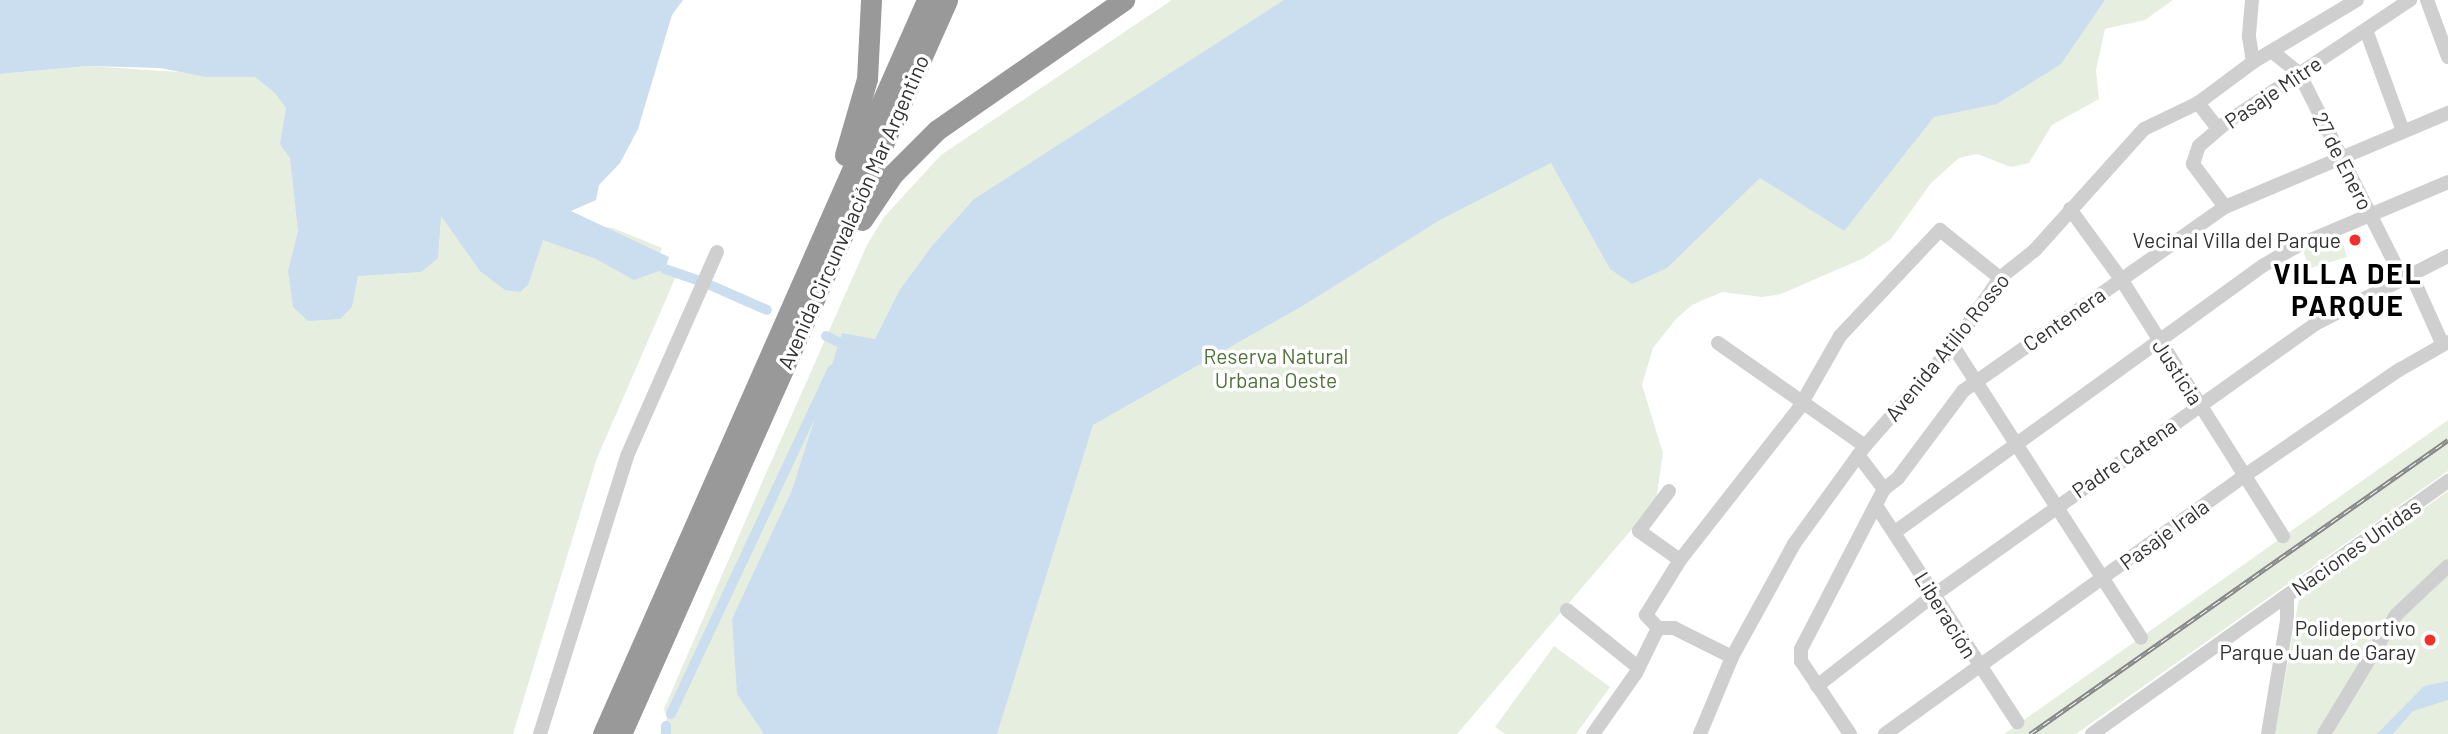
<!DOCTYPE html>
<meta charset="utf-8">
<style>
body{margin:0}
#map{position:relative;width:2448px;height:734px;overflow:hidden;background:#fff;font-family:Barlow,sans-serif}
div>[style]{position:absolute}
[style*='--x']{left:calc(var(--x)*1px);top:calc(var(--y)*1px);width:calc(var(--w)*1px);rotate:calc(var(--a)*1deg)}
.green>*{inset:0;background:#e6efdf;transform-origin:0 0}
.water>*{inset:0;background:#cbdef0}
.canal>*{height:10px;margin:-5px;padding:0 5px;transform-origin:5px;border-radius:5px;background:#cbdef0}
.minor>*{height:14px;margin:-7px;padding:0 7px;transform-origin:7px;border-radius:7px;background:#cfcfcf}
.highway>*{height:21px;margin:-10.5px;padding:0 10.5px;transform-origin:10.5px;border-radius:10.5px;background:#999}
.rail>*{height:5px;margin-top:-2.5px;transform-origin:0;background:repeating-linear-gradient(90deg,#fff 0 8px,#878787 0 16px);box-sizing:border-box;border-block:2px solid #878787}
.dots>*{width:19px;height:19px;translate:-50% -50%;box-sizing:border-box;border:4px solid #fff;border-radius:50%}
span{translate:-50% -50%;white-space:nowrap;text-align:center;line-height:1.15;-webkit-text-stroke:7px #fff;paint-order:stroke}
.street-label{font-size:21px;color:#323232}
.poi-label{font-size:21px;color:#323232}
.right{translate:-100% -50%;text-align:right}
.park-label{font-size:21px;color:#4f723b}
.district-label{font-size:28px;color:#000;font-weight:700;letter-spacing:2px}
</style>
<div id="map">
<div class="green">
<div style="clip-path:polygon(1172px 0,2173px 0,2145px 20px,2105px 29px,2096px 70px,2099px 99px,2052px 125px,2029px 163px,2011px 167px,1977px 154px,1959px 158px,1931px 183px,1891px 239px,1864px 258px,1781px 294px,1762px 297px,1722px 292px,1692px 305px,1676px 319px,1653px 348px,1642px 385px,1663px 453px,1656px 501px,1457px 734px,660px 734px,667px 718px,664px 709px,767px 471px,867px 245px,884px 217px,941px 155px)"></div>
<div style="clip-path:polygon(88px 66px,255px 77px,278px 92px,286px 102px,285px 138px,294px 171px,352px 280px,436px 217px,537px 192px,588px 225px,613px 228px,662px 248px,654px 265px,677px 274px,597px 458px,513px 734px,0 734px,0 74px)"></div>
<div style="left:2340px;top:234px;width:24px;height:40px;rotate:73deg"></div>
<div style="clip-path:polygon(2448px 420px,2448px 471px,2076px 734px,2004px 734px)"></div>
<div style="clip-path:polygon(2448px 491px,2448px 734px,2275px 734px,2299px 598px)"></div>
<div style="clip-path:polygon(1554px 646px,1610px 687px,1576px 734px,1505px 734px,1495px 727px)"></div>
</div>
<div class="water">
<div style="clip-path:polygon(0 0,683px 0,672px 15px,638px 129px,620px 163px,599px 185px,596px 200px,571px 211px,669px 257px,665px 269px,634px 280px,596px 259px,543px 240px,528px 285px,520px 292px,505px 290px,480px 271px,441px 216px,438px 258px,421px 272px,358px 276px,352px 307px,340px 319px,308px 321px,293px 307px,288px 271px,298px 231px,290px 158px,280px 144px,286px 108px,275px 93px,255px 77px,206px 77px,160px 68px,88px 66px,0 74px)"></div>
<div style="clip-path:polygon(1284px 0,2105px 0,2061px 64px,1997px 104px,1934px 117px,1844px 231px,1760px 178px,1667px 268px,1632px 284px,1610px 269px,1551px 163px,1440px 220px,1304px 305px,1093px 425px,997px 734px,764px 734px,737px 694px,732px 619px,792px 490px,842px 333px,875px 339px,899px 291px,932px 246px,974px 199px)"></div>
<div style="clip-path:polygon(2448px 681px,2448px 700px,2413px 711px,2393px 734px,2377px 734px,2424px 686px)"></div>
</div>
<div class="canal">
<div style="--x:665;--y:269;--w:37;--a:19"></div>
<div style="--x:710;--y:285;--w:62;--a:23.7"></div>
<div style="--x:826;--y:336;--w:28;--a:26"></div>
<div style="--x:671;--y:714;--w:380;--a:-64.9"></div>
<div style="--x:666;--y:734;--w:8;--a:-90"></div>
</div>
<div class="minor">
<div style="--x:2252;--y:0;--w:37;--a:95"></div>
<div style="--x:2249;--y:37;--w:25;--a:81"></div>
<div style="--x:2427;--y:0;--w:61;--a:69.8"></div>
<div style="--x:2366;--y:30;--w:108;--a:69.9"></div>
<div style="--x:2274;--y:53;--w:32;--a:39"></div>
<div style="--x:2299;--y:73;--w:229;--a:63.3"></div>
<div style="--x:2198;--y:103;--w:33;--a:52"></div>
<div style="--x:2225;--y:207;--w:54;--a:-126.7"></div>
<div style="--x:2193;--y:164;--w:19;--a:-72"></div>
<div style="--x:2199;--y:146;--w:33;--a:-41"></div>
<div style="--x:2224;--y:124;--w:224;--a:-33.7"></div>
<div style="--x:2070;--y:209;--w:87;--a:53.9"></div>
<div style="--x:2121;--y:279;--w:304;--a:57.8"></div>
<div style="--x:2411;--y:274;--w:76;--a:65.8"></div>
<div style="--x:1718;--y:343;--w:179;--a:35"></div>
<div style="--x:1953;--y:346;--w:347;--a:57.2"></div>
<div style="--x:1858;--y:455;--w:43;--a:52.6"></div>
<div style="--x:1669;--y:491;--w:50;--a:126.9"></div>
<div style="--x:1639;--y:531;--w:50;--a:35.3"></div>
<div style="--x:1877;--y:507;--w:257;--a:56.9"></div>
<div style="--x:1895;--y:532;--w:455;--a:-35.9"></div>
<div style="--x:2264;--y:265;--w:40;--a:-29.7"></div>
<div style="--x:2299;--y:245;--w:162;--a:-22.9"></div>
<div style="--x:1567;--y:610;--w:92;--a:38.9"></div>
<div style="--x:1732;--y:657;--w:65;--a:-153.4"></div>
<div style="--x:1674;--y:628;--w:16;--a:180"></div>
<div style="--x:1658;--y:628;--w:18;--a:-133"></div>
<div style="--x:1646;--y:615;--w:65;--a:-58.3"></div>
<div style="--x:1680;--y:560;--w:193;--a:-51.9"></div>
<div style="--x:1799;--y:408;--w:83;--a:-60.3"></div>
<div style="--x:1840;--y:336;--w:146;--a:-46.7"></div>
<div style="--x:1940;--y:230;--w:77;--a:38.7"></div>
<div style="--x:1817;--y:686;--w:148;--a:-37.9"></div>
<div style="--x:1934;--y:595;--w:468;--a:-35.4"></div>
<div style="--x:2315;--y:324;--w:149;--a:-27.1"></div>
<div style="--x:540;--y:734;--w:291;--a:-72.6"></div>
<div style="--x:627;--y:456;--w:223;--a:-66.2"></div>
<div style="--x:1593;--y:734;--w:75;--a:-54.8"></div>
<div style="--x:1636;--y:673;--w:50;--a:-63.9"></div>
<div style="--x:1700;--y:734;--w:83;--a:-67.4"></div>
<div style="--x:1732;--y:657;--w:129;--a:-61.2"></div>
<div style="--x:1794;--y:544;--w:121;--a:-54.1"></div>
<div style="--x:1865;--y:446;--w:133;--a:-48.7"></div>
<div style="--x:1953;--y:346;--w:83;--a:-55.3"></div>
<div style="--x:2000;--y:278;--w:45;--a:-38.7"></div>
<div style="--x:2035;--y:250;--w:163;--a:-48"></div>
<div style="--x:2144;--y:129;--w:60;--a:-25.7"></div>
<div style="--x:2198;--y:103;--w:69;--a:-36.7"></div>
<div style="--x:2253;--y:62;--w:121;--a:-30.8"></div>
<div style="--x:1850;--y:734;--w:88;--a:-123.9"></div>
<div style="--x:1801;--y:661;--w:12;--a:-90"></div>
<div style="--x:1801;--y:649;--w:180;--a:-62.6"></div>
<div style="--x:1884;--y:489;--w:18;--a:-38"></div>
<div style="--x:1898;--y:478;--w:109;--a:-53.2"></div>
<div style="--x:1963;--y:391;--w:320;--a:-35.1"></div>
<div style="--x:2225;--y:207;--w:242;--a:-22.9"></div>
<div style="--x:1885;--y:734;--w:442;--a:-35.7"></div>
<div style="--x:2244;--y:476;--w:188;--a:-34.4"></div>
<div style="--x:2399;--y:370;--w:56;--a:-29.7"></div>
<div style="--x:2092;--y:734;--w:437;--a:-35.4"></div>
<div style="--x:2268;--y:734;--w:116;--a:-80.5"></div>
<div style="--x:2287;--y:620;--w:24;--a:-90"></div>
<div style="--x:2324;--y:734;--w:139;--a:-58.8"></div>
<div style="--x:2396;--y:615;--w:71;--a:-43.3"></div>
</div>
<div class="highway">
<div style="--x:845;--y:155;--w:79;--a:-73.9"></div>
<div style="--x:867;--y:79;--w:79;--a:-87.1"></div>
<div style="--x:862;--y:220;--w:55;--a:-56"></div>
<div style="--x:893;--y:174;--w:62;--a:-45"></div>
<div style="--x:937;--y:130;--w:228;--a:-34.8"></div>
<div style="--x:603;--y:734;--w:802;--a:-66.18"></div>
<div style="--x:621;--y:734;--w:803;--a:-66.05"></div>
</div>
<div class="rail">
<div style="--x:2030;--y:734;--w:511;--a:-35.12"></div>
</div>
<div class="dots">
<div style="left:2355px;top:240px;background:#f22f2b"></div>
<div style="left:2430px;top:640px;background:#f22f2b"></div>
</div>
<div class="street-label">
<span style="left:2273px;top:92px;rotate:-34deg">Pasaje Mitre</span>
<span style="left:2343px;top:161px;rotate:63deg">27 de Enero</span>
<span style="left:853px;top:212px;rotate:-66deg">Avenida Circunvalación Mar Argentino</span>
<span style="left:2064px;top:319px;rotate:-35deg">Centenera</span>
<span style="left:1947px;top:347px;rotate:-51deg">Avenida Atilio Rosso</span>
<span style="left:2178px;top:372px;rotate:57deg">Justicia</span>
<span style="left:2124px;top:458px;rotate:-35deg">Padre Catena</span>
<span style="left:2164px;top:534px;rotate:-36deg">Pasaje Irala</span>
<span style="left:2356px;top:547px;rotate:-35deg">Naciones Unidas</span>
<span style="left:1946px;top:615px;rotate:58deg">Liberación</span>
</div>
<div class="poi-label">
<span class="right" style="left:2341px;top:240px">Vecinal Villa del Parque</span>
<span class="right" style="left:2416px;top:640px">Polideportivo<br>Parque Juan de Garay</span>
</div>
<div class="park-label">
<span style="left:1276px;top:368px">Reserva Natural<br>Urbana Oeste</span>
</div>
<div class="district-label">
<span style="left:2348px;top:289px">VILLA DEL<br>PARQUE</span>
</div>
</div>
